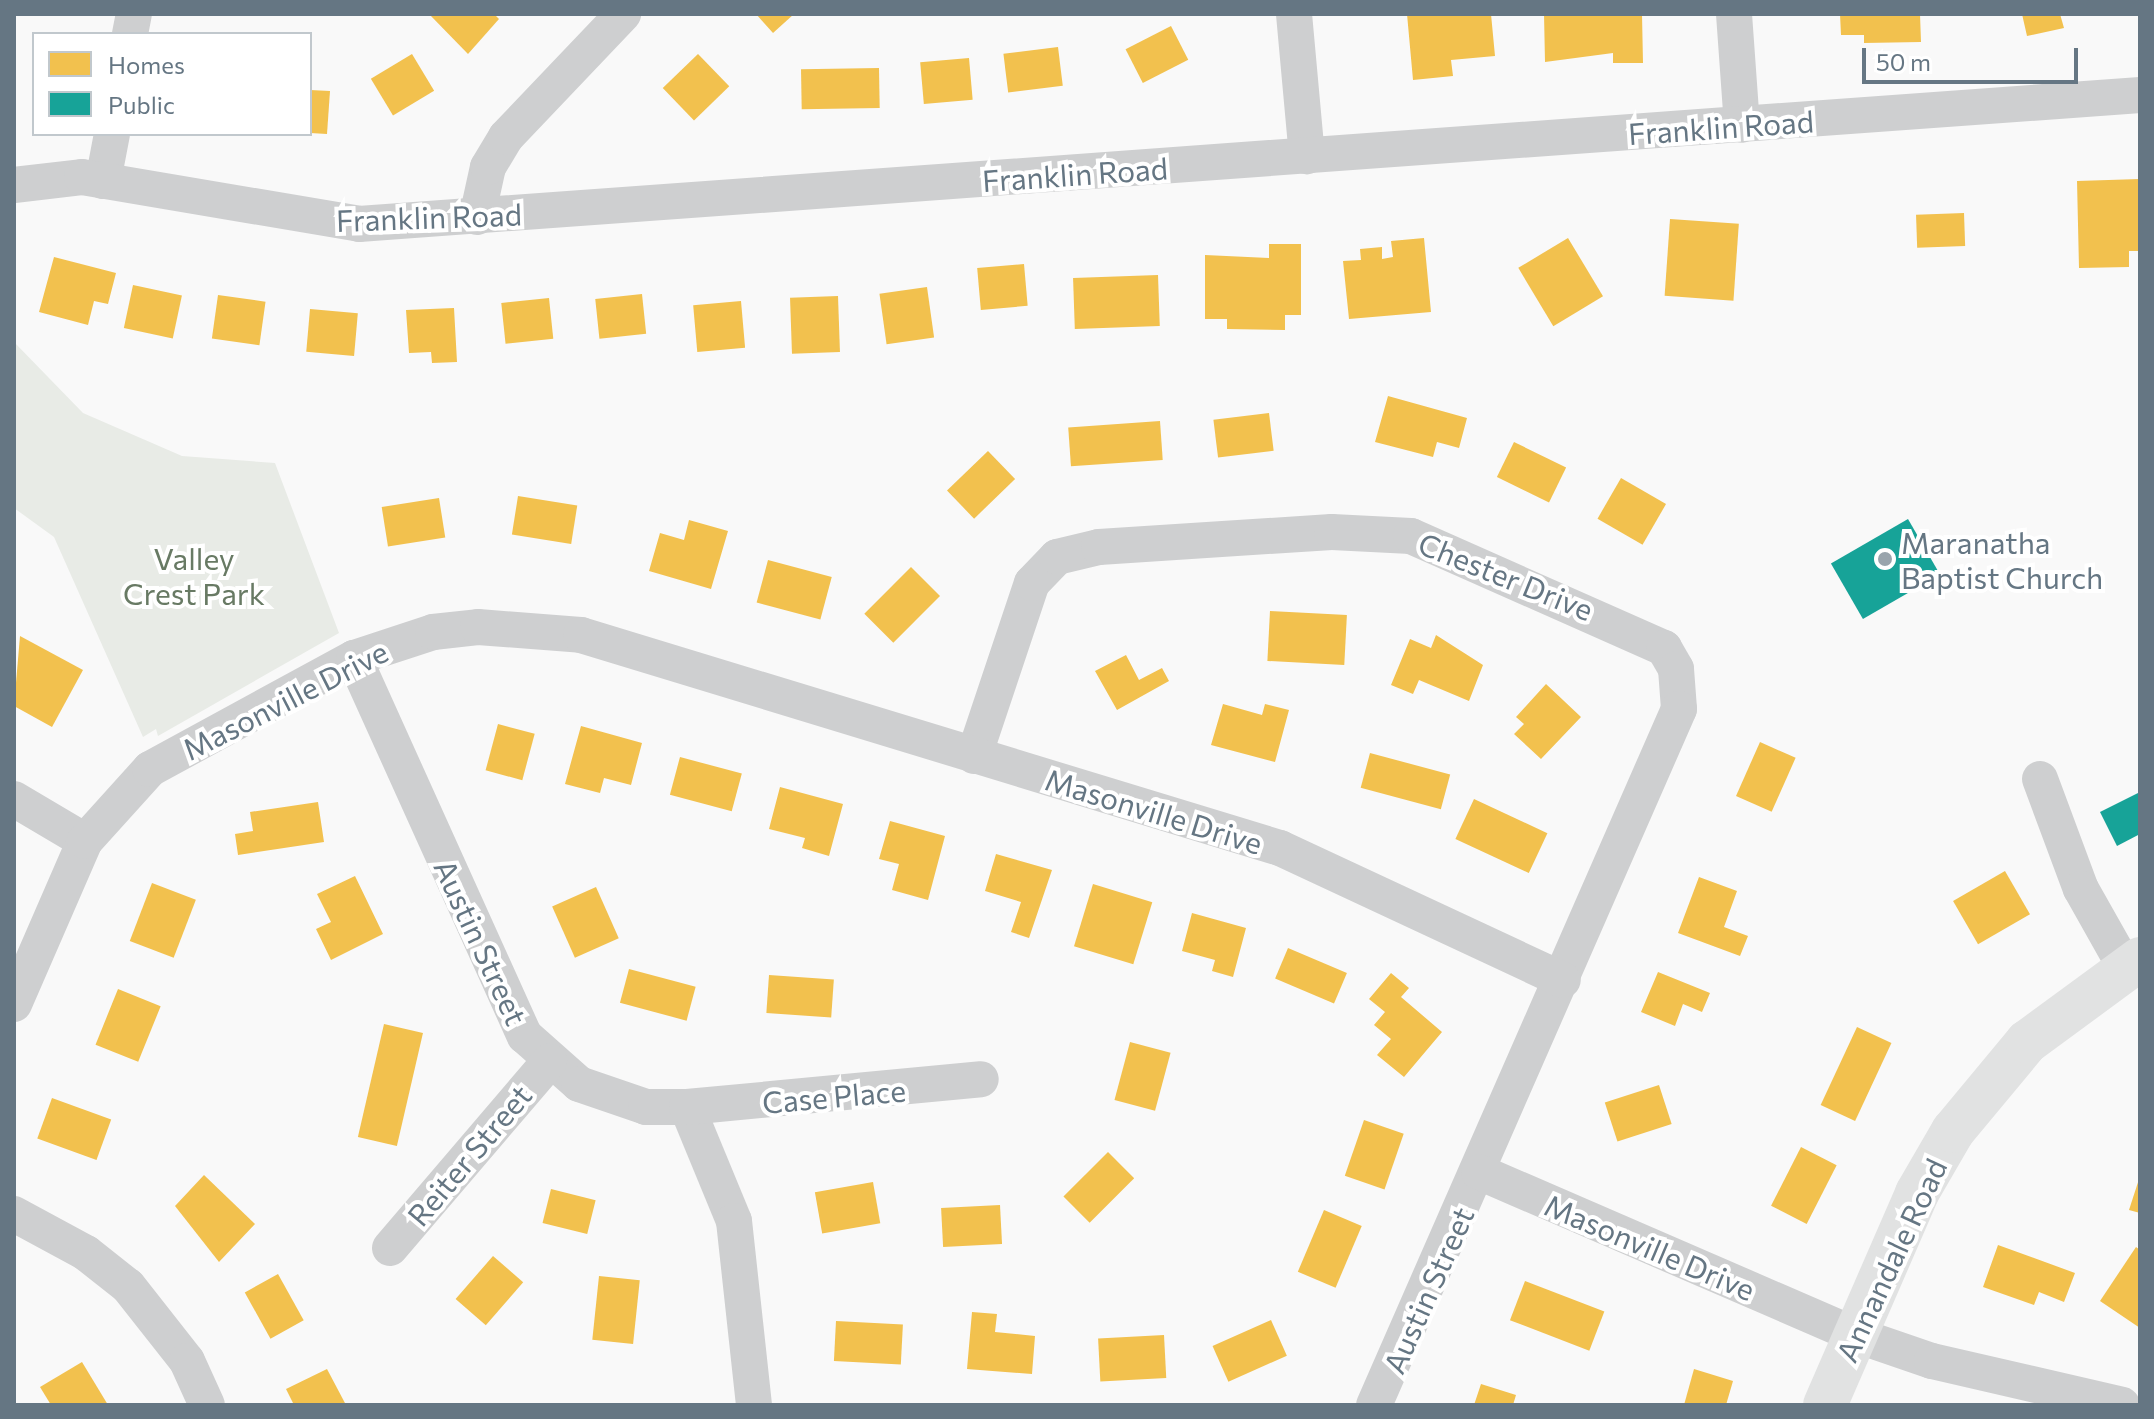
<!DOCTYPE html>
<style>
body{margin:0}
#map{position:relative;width:2154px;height:1419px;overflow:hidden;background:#f9f9f9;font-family:Commissioner,sans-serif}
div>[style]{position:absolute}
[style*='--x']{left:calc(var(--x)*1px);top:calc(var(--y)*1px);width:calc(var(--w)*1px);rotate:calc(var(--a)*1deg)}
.green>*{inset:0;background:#e8ebe6}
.homes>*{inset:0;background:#f2c14e;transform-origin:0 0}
.public>*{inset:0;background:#17a398;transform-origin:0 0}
.minor>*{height:36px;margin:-18px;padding:0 18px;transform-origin:18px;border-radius:18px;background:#cecfd0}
.major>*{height:44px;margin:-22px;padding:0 22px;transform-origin:22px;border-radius:22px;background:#e1e2e2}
.dots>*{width:22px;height:22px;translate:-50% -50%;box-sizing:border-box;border:4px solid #fff;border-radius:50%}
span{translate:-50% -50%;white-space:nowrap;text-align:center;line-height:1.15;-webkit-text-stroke:8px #fff;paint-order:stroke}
.street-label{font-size:30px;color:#657683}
.poi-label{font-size:30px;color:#657683}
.left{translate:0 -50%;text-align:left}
.park-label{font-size:30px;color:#687a64}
.frame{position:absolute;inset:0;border:16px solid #657683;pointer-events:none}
.legend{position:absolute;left:32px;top:32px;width:280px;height:104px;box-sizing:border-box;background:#fff;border:2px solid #c1c8cd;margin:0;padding:10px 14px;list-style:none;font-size:24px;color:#657683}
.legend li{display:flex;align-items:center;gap:16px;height:40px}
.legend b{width:40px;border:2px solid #c1c8cd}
.scale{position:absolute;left:1862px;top:48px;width:216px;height:36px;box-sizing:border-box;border:4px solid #657683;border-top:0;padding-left:10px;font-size:24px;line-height:28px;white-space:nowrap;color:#657683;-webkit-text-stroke:6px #fff;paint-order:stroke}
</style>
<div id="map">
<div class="green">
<div style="clip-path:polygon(14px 342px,83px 413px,182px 456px,275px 463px,339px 633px,158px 736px,156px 729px,143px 737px,54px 537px,14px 508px)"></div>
</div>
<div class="homes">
<div style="clip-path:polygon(429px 14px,494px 14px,499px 19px,468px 54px)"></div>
<div style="clip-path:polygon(756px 14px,794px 14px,773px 33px)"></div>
<div style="clip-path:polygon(1407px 14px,1491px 14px,1495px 56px,1451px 60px,1453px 76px,1413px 80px)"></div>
<div style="clip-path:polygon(1544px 14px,1642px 14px,1643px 63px,1613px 63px,1613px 53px,1545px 62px)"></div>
<div style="clip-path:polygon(1840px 14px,1920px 14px,1921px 42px,1864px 43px,1864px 35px,1841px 35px)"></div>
<div style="clip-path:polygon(2022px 14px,2060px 14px,2064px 28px,2027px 36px)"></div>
<div style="left:1171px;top:26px;width:38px;height:51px;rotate:63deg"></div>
<div style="left:1058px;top:47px;width:39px;height:55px;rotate:83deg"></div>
<div style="left:412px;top:54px;width:43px;height:48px;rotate:59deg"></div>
<div style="left:698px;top:54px;width:45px;height:49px;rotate:46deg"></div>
<div style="left:969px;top:58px;width:42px;height:49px;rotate:85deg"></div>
<div style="left:879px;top:68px;width:40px;height:78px;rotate:89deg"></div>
<div style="clip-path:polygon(310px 90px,330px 91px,327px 134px,310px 133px)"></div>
<div style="clip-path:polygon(2140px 179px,2140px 251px,2129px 251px,2129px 267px,2079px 268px,2077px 181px)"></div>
<div style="left:1964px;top:213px;width:33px;height:48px;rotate:88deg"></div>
<div style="left:1670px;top:219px;width:69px;height:77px;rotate:4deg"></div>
<div style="clip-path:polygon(1424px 238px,1431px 312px,1349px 319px,1343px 261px,1361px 260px,1360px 249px,1382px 247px,1382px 259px,1393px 257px,1391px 241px)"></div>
<div style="left:1568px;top:238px;width:68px;height:58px;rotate:59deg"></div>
<div style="clip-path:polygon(1269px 244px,1301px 244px,1301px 315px,1285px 315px,1285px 330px,1227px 329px,1227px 319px,1205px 319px,1205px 255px,1269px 258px)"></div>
<div style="clip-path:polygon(54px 257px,116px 273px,108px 304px,94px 301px,88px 325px,39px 312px)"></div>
<div style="left:1024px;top:264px;width:42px;height:47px;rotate:85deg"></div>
<div style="left:1158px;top:275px;width:51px;height:85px;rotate:88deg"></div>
<div style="left:133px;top:285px;width:50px;height:44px;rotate:12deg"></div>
<div style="left:927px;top:287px;width:51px;height:48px;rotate:82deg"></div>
<div style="left:642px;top:294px;width:40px;height:47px;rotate:84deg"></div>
<div style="left:218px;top:295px;width:48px;height:44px;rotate:8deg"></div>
<div style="left:838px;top:296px;width:56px;height:48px;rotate:88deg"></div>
<div style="left:549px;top:298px;width:41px;height:48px;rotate:84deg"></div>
<div style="left:741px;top:301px;width:47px;height:48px;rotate:85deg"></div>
<div style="clip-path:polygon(454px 308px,457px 362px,432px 363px,431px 352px,409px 353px,406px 310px)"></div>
<div style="left:310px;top:309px;width:48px;height:43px;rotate:5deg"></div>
<div style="clip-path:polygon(1388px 396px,1467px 418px,1459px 448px,1437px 442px,1433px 457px,1375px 442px)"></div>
<div style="left:1269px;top:413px;width:38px;height:56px;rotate:83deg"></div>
<div style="left:1160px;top:421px;width:39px;height:92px;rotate:86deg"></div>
<div style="left:1514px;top:442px;width:58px;height:39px;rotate:26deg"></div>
<div style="left:988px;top:451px;width:39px;height:57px;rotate:46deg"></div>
<div style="left:1621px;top:478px;width:52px;height:47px;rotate:30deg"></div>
<div style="left:518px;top:496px;width:60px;height:39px;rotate:9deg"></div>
<div style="left:439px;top:498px;width:40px;height:58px;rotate:81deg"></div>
<div style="clip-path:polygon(689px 520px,728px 531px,711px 589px,649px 571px,660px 533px,684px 540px)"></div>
<div style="left:768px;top:560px;width:66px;height:44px;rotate:15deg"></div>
<div style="left:911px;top:567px;width:41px;height:66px;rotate:45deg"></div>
<div style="left:1270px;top:611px;width:77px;height:50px;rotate:3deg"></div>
<div style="clip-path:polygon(1436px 635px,1483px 665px,1469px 701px,1419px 680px,1413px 694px,1391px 685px,1410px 639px,1431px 648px)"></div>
<div style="clip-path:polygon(20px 636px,83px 670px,52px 727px,14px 706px)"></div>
<div style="clip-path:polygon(1126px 655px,1139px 680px,1162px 668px,1169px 681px,1117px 710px,1095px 671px)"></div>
<div style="clip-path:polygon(1546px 684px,1581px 717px,1541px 759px,1514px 734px,1524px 724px,1516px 717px)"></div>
<div style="clip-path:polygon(1223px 704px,1262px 715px,1265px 704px,1289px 710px,1275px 762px,1211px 745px)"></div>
<div style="left:498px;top:724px;width:38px;height:48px;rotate:15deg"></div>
<div style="clip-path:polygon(581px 726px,642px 743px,631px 785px,604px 778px,600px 793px,565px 784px)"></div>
<div style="left:1760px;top:742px;width:39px;height:59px;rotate:24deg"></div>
<div style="left:1370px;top:753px;width:83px;height:36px;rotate:15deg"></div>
<div style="left:680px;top:757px;width:64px;height:39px;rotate:15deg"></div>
<div style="clip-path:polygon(780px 787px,843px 804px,829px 856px,802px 848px,805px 838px,769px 829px)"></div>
<div style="left:1474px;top:799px;width:81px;height:44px;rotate:25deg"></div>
<div style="clip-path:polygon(318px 802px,324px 842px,238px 855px,235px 834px,253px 831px,250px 812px)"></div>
<div style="clip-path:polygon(890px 821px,945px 836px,928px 900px,892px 890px,899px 864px,879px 859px)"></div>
<div style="clip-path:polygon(996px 854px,1052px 870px,1029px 938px,1011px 932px,1021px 902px,985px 891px)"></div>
<div style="left:2005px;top:871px;width:50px;height:60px;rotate:60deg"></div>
<div style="clip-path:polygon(355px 876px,383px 934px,331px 960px,316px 929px,331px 922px,317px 894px)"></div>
<div style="clip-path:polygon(1699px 877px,1737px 891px,1724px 927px,1748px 936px,1740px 956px,1678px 933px)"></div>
<div style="left:152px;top:883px;width:47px;height:62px;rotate:21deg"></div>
<div style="left:1093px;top:884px;width:62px;height:65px;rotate:17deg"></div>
<div style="left:596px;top:887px;width:56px;height:48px;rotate:66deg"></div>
<div style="clip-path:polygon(1192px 913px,1246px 928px,1233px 977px,1212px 971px,1215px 960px,1182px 951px)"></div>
<div style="left:1288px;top:948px;width:64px;height:33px;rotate:23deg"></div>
<div style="left:629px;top:969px;width:69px;height:35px;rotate:15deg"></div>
<div style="clip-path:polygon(1658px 972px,1710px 993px,1702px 1012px,1683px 1004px,1675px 1026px,1641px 1012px)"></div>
<div style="clip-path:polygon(1391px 973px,1409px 988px,1401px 997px,1442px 1032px,1404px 1077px,1377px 1055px,1391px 1039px,1374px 1025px,1385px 1012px,1369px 999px)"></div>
<div style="left:769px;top:975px;width:65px;height:38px;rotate:4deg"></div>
<div style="left:118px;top:989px;width:46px;height:60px;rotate:22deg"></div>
<div style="left:384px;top:1024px;width:40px;height:116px;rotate:13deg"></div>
<div style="left:1857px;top:1027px;width:38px;height:86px;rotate:25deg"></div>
<div style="left:1130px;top:1042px;width:42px;height:60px;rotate:15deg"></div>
<div style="left:1659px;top:1085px;width:41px;height:57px;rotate:72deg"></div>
<div style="left:52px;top:1098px;width:63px;height:43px;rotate:20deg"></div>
<div style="left:1364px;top:1120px;width:42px;height:59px;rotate:19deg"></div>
<div style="left:1801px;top:1147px;width:40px;height:66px;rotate:27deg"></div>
<div style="left:1108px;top:1152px;width:37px;height:63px;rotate:45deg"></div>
<div style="clip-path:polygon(204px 1175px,255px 1224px,219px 1262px,175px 1206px)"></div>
<div style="clip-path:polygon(2140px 1176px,2140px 1213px,2129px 1210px)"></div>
<div style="left:873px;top:1182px;width:42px;height:59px;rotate:80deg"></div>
<div style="left:551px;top:1189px;width:46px;height:35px;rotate:14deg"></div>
<div style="left:1000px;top:1205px;width:39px;height:59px;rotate:87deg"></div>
<div style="left:1324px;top:1210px;width:41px;height:67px;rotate:23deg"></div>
<div style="clip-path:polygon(1998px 1245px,2075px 1273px,2064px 1302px,2039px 1292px,2034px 1305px,1983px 1287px)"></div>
<div style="clip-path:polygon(2136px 1247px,2140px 1250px,2140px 1328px,2100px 1301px)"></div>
<div style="left:493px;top:1256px;width:40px;height:57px;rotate:41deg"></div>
<div style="left:278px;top:1274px;width:53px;height:38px;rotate:61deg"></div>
<div style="left:599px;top:1276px;width:41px;height:64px;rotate:6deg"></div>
<div style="left:1525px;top:1281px;width:85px;height:42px;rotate:21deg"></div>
<div style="clip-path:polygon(972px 1312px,997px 1314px,995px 1332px,1035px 1336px,1032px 1374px,967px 1369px)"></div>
<div style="left:1271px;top:1320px;width:39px;height:64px;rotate:66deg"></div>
<div style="left:836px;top:1321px;width:67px;height:40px;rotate:3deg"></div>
<div style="left:1164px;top:1335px;width:43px;height:66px;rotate:87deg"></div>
<div style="clip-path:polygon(82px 1362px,108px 1405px,51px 1405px,40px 1387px)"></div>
<div style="clip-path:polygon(327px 1369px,346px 1405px,294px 1405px,286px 1389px)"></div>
<div style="clip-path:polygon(1694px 1369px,1733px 1381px,1726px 1405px,1684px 1405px)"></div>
<div style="clip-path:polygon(1481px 1384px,1516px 1395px,1513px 1405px,1474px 1405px)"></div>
</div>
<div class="public">
<div style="left:1908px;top:519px;width:64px;height:89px;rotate:60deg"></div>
<div style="clip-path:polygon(2140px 792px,2140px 834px,2117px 846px,2100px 812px)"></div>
</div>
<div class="minor">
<div style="--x:1294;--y:14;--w:143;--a:84.8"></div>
<div style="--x:1734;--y:14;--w:111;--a:85.9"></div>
<div style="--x:130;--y:34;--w:20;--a:-79"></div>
<div style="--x:103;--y:181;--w:48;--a:-79.2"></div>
<div style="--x:14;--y:185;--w:68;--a:-6.7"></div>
<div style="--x:82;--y:177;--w:281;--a:9.6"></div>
<div style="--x:359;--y:224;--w:1786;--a:-4.14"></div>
<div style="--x:477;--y:217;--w:51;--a:-77.6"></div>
<div style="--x:488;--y:167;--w:35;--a:-59"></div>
<div style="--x:506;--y:137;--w:170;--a:-46.4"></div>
<div style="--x:354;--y:658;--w:415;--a:65.7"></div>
<div style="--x:525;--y:1036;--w:72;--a:41.6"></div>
<div style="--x:579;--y:1084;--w:71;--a:18.9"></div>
<div style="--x:646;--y:1107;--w:41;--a:0"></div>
<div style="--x:687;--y:1107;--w:123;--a:67.6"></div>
<div style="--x:734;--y:1221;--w:185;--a:83.8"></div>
<div style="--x:974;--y:756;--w:182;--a:-71.5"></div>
<div style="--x:1032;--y:583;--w:36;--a:-46"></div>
<div style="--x:1057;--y:557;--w:43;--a:-13.4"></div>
<div style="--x:1099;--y:547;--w:233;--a:-3.7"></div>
<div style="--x:1332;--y:532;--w:79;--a:2.9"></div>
<div style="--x:1411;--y:536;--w:277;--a:23.9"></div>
<div style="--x:1664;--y:648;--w:24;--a:60"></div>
<div style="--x:1676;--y:669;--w:40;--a:85.7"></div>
<div style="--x:1679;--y:709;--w:760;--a:113.66"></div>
<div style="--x:2040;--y:779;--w:117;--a:69.6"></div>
<div style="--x:2081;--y:889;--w:92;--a:60.6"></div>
<div style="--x:14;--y:799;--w:82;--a:30.6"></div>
<div style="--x:14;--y:1004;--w:178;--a:-66.5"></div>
<div style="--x:85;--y:841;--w:97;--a:-47.9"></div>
<div style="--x:150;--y:769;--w:232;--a:-28.6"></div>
<div style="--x:354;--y:658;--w:83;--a:-18.2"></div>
<div style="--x:433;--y:632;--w:45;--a:-6.3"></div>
<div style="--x:478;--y:627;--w:103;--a:4.4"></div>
<div style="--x:581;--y:635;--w:731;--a:16.95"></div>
<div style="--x:1280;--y:848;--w:312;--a:25"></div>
<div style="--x:687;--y:1107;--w:295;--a:-5.4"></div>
<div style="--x:1479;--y:1172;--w:411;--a:23.4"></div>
<div style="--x:1856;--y:1335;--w:80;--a:18.9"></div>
<div style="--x:1932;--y:1361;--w:195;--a:13"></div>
<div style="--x:14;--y:1214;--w:82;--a:28.4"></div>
<div style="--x:86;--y:1253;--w:53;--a:38.2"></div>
<div style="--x:128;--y:1286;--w:95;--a:51.8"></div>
<div style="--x:187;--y:1361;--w:48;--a:65.6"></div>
<div style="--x:390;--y:1248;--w:245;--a:-49.5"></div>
</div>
<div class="major">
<div style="--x:1825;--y:1405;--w:231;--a:-66.5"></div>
<div style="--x:1917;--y:1193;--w:72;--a:-59.9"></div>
<div style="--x:1953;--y:1131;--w:116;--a:-50.3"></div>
<div style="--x:2027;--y:1042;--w:140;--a:-36.3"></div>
</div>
<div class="dots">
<div style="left:1885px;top:559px;background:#99a4ac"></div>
</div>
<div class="street-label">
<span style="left:1721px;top:127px;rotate:-4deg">Franklin Road</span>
<span style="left:1075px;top:174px;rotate:-4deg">Franklin Road</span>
<span style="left:429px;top:217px;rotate:-2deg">Franklin Road</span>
<span style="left:1506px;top:576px;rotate:22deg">Chester Drive</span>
<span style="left:285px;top:700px;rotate:-27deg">Masonville Drive</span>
<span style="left:1154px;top:811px;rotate:17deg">Masonville Drive</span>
<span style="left:481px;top:942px;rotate:65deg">Austin Street</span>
<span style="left:834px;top:1096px;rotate:-5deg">Case Place</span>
<span style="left:469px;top:1155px;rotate:-50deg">Reiter Street</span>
<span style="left:1650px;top:1247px;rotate:23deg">Masonville Drive</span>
<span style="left:1891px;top:1260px;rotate:-65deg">Annandale Road</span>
<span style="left:1428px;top:1290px;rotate:-66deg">Austin Street</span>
</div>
<div class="poi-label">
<span class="left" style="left:1901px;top:559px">Maranatha<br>Baptist Church</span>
</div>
<div class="park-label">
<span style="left:194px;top:575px">Valley<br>Crest Park</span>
</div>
<div class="frame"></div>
<ul class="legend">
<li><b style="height:22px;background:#f2c14e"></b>Homes</li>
<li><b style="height:22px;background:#17a398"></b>Public</li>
</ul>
<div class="scale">50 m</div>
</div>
